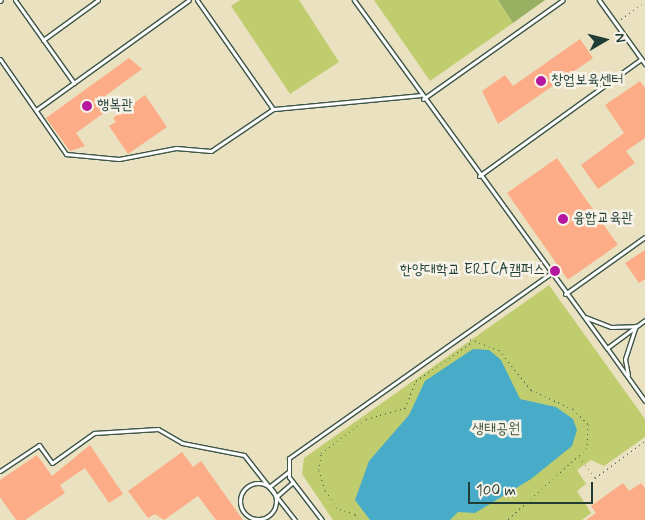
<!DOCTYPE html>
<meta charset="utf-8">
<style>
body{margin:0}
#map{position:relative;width:645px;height:520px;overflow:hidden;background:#eae1c0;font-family:Mynerve,"Poor Story",sans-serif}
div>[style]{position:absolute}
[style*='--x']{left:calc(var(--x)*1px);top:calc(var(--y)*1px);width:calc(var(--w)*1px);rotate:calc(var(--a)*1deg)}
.green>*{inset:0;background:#bfcd6f}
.forest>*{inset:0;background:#97b062}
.water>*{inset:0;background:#48abc7}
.building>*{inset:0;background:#fcad87;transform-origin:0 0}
.path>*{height:1px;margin-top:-0.5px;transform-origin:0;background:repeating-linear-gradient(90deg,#3d5649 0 1px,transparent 0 5px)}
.roads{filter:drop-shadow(1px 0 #3d5649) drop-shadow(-1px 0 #3d5649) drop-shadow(0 1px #3d5649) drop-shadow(0 -1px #3d5649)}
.lane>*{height:3px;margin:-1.5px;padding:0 1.5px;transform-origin:1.5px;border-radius:1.5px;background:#fff}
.lane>.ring{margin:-1.5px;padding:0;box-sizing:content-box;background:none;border:3px solid #fff;border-radius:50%}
.dots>*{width:14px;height:14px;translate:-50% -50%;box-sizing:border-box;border:2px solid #f7f3e8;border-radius:50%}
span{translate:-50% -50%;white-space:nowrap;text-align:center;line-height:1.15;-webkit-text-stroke:5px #f7f3e8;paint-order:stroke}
.poi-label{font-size:15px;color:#1f3d34}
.left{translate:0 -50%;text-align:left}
.right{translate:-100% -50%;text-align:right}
.park-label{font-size:15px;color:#3f5a40}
.north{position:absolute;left:580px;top:15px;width:50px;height:50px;-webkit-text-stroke:4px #f7f3e8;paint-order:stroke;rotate:82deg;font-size:14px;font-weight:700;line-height:20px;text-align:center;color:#1f3d34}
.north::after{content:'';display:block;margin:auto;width:18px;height:22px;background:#1f3d34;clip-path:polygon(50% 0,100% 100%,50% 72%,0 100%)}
.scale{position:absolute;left:468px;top:482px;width:125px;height:22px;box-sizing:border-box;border:2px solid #1f3d34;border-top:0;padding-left:6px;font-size:15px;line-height:18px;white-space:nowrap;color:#1f3d34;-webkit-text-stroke:4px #f7f3e8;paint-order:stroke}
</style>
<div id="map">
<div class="green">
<div style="clip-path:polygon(240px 0,299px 0,339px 62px,290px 94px,231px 6px)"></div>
<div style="clip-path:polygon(374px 0,498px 0,513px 23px,430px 81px)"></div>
<div style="clip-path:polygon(549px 285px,645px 419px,645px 437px,604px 466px,591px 460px,577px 470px,586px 484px,577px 491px,591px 513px,582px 520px,333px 520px,302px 474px,304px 458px)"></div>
</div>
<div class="forest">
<div style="clip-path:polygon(498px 0,545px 0,513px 23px)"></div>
</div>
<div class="water">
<div style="clip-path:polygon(473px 349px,489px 350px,501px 360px,520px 399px,556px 407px,573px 419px,577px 430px,572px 446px,531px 479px,475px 513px,458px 512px,450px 520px,370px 520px,355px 500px,369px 461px,409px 415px,425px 381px)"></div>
</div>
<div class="building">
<div style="clip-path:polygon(580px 39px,593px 58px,498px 124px,482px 91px,505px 75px,513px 86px)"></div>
<div style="clip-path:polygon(129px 58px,142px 69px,101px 99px,108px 110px,76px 133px,85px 146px,70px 151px,46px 118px)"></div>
<div style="clip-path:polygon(640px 81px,645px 88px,645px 138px,626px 151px,635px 163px,598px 189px,581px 165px,624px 133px,605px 105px)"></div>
<div style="clip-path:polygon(145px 95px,167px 127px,128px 154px,109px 126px,116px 122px,113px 118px)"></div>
<div style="left:557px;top:158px;width:106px;height:61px;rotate:55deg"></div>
<div style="clip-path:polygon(645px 250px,645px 279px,639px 283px,625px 263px)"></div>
<div style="clip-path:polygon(90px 445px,123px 494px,109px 503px,85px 468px,60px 485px,65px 493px,25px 520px,16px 520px,0 497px,0 480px,37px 455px,52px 476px)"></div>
<div style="clip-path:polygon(182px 452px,193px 467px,201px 461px,243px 520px,216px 520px,198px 496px,164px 520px,155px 514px,148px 518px,128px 491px)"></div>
<div style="clip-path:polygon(623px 483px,629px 491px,641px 483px,645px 488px,645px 520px,586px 520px,596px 513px,591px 506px)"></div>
</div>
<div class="path">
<div style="--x:621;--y:19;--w:29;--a:-35"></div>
<div style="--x:470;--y:339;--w:31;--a:21"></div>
<div style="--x:499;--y:350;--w:51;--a:51.3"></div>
<div style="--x:531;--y:390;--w:46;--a:24.3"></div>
<div style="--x:573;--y:409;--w:21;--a:45"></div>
<div style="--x:588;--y:424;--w:24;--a:92"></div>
<div style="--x:587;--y:448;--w:108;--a:138"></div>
<div style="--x:579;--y:457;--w:26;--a:53"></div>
<div style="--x:595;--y:478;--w:62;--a:-36.5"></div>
<div style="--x:357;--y:520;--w:6;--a:-108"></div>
<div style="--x:355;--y:514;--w:19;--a:-162"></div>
<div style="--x:337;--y:508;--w:22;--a:-124"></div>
<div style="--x:325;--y:490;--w:21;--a:-107"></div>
<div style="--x:319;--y:470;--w:17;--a:-83"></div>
<div style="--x:321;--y:453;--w:56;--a:-37.1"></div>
<div style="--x:366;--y:419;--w:41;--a:-15.8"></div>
<div style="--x:405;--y:408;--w:29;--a:-68"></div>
<div style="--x:416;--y:381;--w:68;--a:-34.9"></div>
</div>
<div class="roads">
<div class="lane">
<div style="--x:15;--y:0;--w:102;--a:54.6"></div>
<div style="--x:197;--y:0;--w:133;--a:55.1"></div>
<div style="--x:354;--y:0;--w:430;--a:54"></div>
<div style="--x:607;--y:348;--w:47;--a:-36.4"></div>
<div style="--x:599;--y:0;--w:79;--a:54.3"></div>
<div style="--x:0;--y:1;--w:1;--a:-45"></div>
<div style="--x:43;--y:40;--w:68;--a:-36"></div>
<div style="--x:0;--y:59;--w:116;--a:55.2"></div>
<div style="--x:66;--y:154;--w:53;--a:5.4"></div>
<div style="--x:119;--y:159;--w:58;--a:-10.9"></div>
<div style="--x:176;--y:148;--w:35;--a:5"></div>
<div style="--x:211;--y:151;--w:75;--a:-34.1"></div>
<div style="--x:273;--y:109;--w:148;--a:-5.4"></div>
<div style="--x:423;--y:99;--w:171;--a:-35.3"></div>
<div style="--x:36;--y:110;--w:188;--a:-35.7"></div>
<div style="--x:479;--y:176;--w:200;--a:-35.8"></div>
<div style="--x:565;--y:294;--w:98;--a:-35.5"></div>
<div style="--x:585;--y:317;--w:28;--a:21"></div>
<div style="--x:611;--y:327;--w:25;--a:-2"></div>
<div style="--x:607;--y:348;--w:65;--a:54.4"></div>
<div style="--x:628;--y:375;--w:16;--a:-101"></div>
<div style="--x:625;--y:359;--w:35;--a:-72"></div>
<div style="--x:0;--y:471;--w:47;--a:-33.7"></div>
<div style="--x:39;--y:445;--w:22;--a:54"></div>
<div style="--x:52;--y:463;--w:52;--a:-35.5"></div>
<div style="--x:94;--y:433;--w:64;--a:-3.6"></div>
<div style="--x:158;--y:429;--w:28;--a:30"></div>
<div style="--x:182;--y:443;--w:63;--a:11"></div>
<div style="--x:244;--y:455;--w:83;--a:51.9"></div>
<div class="ring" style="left:240px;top:483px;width:33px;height:33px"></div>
<div style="--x:269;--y:487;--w:24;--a:-38"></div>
<div style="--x:277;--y:496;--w:21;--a:-41"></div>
<div style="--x:322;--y:520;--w:54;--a:-127.5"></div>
<div style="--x:289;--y:477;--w:19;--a:-90"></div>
<div style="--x:289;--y:458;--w:319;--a:-35.2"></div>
</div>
</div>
<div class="dots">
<div style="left:541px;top:81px;background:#b5179e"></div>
<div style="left:87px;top:106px;background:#b5179e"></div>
<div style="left:563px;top:219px;background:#b5179e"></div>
<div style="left:555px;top:271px;background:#b5179e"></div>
</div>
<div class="poi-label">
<span class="left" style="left:551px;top:81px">창업보육센터</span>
<span class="left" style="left:97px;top:106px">행복관</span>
<span class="left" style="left:573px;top:219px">융합교육관</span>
<span class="right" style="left:545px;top:271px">한양대학교 ERICA캠퍼스</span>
</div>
<div class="park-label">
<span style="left:496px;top:430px">생태공원</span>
</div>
<div class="north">N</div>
<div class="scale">100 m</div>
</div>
